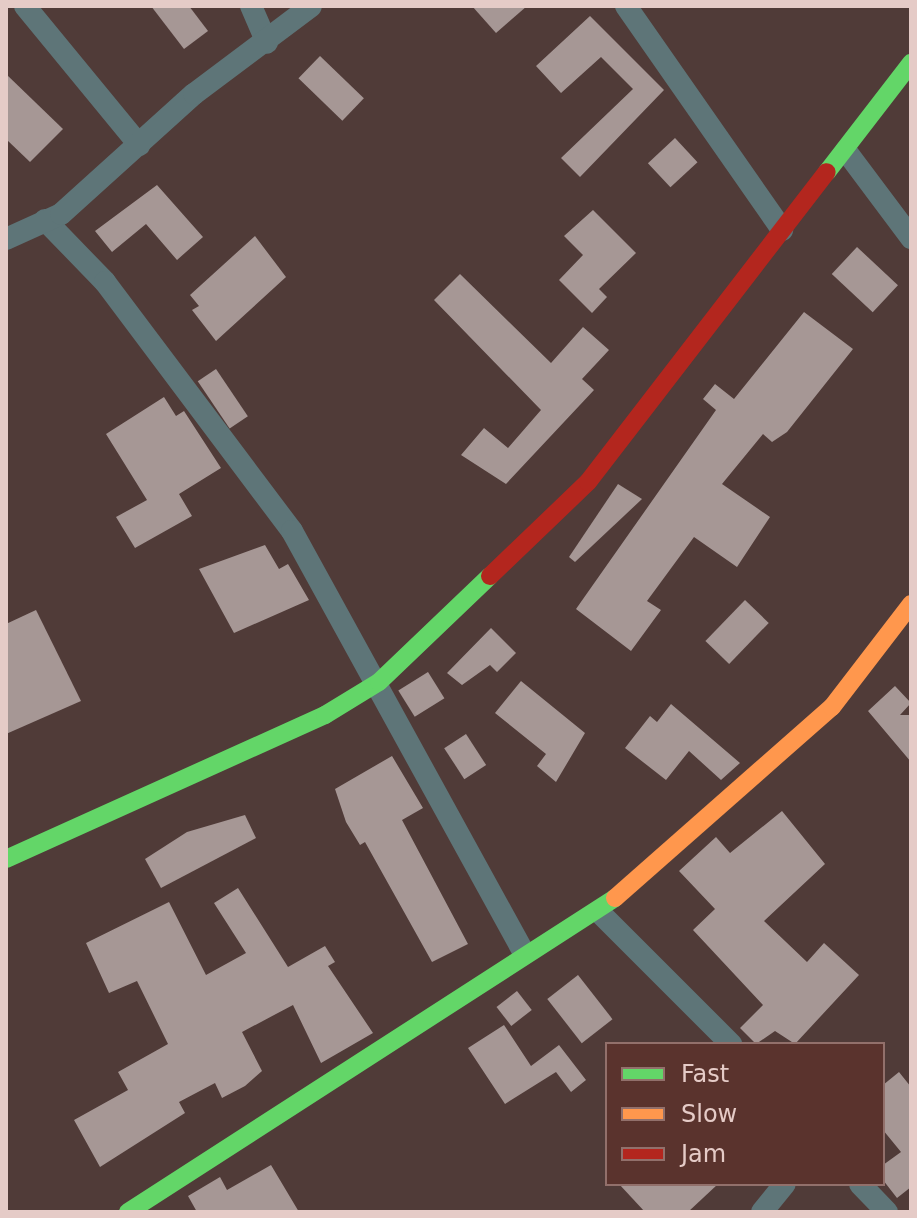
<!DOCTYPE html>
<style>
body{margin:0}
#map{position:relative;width:917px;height:1218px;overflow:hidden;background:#503b38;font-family:"DejaVu Sans",sans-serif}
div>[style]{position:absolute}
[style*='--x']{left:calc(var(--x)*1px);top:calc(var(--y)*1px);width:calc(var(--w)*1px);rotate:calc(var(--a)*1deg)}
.building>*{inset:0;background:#a69795;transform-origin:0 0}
.street>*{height:22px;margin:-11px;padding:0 11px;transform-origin:11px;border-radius:11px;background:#5e7578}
.fast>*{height:18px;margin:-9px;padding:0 9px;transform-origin:9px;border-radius:9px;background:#63d668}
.slow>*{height:18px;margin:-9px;padding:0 9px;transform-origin:9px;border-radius:9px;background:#ff974d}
.jam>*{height:18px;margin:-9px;padding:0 9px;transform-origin:9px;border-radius:9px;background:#b3261e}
span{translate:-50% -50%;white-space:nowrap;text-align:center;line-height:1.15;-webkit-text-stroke:8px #5a332d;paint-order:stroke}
.frame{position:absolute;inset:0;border:8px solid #e5cbc7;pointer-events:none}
.legend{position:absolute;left:605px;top:1042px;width:280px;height:144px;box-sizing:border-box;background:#5a332d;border:2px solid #92706b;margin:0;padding:10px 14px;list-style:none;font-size:24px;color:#e5cbc7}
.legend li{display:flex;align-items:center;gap:16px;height:40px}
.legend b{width:40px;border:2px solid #92706b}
</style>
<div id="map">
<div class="building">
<div style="clip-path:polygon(151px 6px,189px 6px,208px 31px,184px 49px)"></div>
<div style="clip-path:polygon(472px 6px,527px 6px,496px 33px)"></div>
<div style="clip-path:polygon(590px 16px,664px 90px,580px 177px,561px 158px,633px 89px,601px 57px,561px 93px,536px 66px)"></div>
<div style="left:320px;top:56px;width:61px;height:31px;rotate:44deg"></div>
<div style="clip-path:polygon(6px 74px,63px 129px,30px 162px,6px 139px)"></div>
<div style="left:675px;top:138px;width:33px;height:37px;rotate:47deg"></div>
<div style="clip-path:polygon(157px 185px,203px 237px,177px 260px,146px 224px,112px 252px,95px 231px)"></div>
<div style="clip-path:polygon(593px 210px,636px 253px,599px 289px,607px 297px,592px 313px,559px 280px,583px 255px,564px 236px)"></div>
<div style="clip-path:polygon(255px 236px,286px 277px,216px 341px,192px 310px,199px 306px,190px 295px)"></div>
<div style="left:857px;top:247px;width:56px;height:37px;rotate:43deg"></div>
<div style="clip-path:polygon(460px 274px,551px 363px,583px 327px,609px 350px,582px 379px,594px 390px,506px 484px,461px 455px,484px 428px,508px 448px,541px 410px,434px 300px)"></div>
<div style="clip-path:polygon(804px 312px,853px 349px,787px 432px,772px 442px,763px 434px,722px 484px,770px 517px,737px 567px,694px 537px,647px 601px,661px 610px,631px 651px,576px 609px,716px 410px,703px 399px,715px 384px,734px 399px)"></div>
<div style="left:216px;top:369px;width:57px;height:22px;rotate:56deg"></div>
<div style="clip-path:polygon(164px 397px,176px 416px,184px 411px,221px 468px,179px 494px,192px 516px,135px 548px,116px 517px,147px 500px,106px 434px)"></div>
<div style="clip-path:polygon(618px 484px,642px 499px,575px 562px,569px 557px)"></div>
<div style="clip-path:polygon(265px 545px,279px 569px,288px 564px,309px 600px,234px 633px,199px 569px)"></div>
<div style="left:745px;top:600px;width:33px;height:57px;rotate:44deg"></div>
<div style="clip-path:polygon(36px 610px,81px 701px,6px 734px,6px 624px)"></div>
<div style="clip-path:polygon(491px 628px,516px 653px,497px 672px,490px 665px,462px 685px,447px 673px)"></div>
<div style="left:428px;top:672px;width:31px;height:35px;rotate:58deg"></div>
<div style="clip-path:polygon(521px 681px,585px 733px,556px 782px,537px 766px,546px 754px,495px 713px)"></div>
<div style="clip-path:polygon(895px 686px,911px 703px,900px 715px,911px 715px,911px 762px,868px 711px)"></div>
<div style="clip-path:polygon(671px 704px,740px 763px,721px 780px,689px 751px,666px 780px,625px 748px,650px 716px,657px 722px)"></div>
<div style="left:466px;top:734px;width:37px;height:26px;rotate:57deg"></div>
<div style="clip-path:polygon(392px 756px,423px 808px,402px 820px,468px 944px,432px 962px,365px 842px,360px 845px,346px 822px,335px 789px)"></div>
<div style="clip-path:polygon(782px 811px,825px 864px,764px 921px,807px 962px,824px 943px,859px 975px,795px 1044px,775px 1031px,756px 1044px,740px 1028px,763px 1005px,693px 930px,715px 909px,679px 871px,716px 837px,730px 853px)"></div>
<div style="clip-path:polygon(245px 815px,256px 838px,161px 888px,145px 859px,187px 832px)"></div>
<div style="clip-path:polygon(238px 888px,288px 967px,325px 946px,335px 962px,328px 966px,373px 1033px,321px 1063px,293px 1005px,242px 1032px,262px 1071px,245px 1086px,222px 1098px,215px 1083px,179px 1102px,185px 1113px,100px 1167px,74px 1120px,128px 1090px,118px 1072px,168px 1044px,137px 981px,109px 993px,86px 943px,169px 902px,206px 975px,246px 953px,214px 903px)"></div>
<div style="left:578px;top:975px;width:56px;height:39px;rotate:52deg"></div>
<div style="left:517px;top:991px;width:24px;height:26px;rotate:52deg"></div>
<div style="clip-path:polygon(504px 1025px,531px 1066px,559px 1045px,586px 1080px,571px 1092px,556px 1072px,505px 1104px,468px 1048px)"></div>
<div style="clip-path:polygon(899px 1072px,911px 1087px,911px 1187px,897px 1198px,883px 1180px,883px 1165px,901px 1152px,883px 1130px,883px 1085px)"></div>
<div style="clip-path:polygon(271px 1165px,299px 1212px,197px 1212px,188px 1196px,220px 1177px,227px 1190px)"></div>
<div style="clip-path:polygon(619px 1184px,718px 1184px,688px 1212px,645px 1212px)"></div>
</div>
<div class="street">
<div style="--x:25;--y:6;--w:180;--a:50.6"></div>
<div style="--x:251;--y:6;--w:40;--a:66.6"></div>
<div style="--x:626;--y:6;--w:273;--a:55.1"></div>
<div style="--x:846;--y:151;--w:109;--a:53.2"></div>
<div style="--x:45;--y:220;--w:86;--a:45.9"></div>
<div style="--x:105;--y:282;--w:311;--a:53.1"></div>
<div style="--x:292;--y:531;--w:482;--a:61.2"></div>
<div style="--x:6;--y:239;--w:60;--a:-24.4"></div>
<div style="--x:61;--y:214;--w:179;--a:-42.1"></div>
<div style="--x:194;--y:94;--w:146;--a:-36.9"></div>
<div style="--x:599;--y:912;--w:187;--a:45"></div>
<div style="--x:860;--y:1184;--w:39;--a:46"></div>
<div style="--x:762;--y:1212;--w:36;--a:-51"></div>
</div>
<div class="fast">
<div style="--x:827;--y:172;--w:138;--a:-52.4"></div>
<div style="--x:6;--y:859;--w:350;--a:-24.3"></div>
<div style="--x:325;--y:715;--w:63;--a:-31.4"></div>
<div style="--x:379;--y:682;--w:153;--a:-43.7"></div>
<div style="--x:128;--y:1212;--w:579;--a:-32.81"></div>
</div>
<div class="slow">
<div style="--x:615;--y:898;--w:289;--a:-41.4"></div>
<div style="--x:832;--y:707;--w:130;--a:-52.5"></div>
</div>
<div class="jam">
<div style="--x:490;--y:576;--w:136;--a:-43.8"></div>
<div style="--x:588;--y:482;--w:391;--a:-52.4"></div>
</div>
<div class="frame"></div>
<ul class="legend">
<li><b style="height:10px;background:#63d668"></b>Fast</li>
<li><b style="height:10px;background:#ff974d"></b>Slow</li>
<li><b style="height:10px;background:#b3261e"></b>Jam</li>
</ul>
</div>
